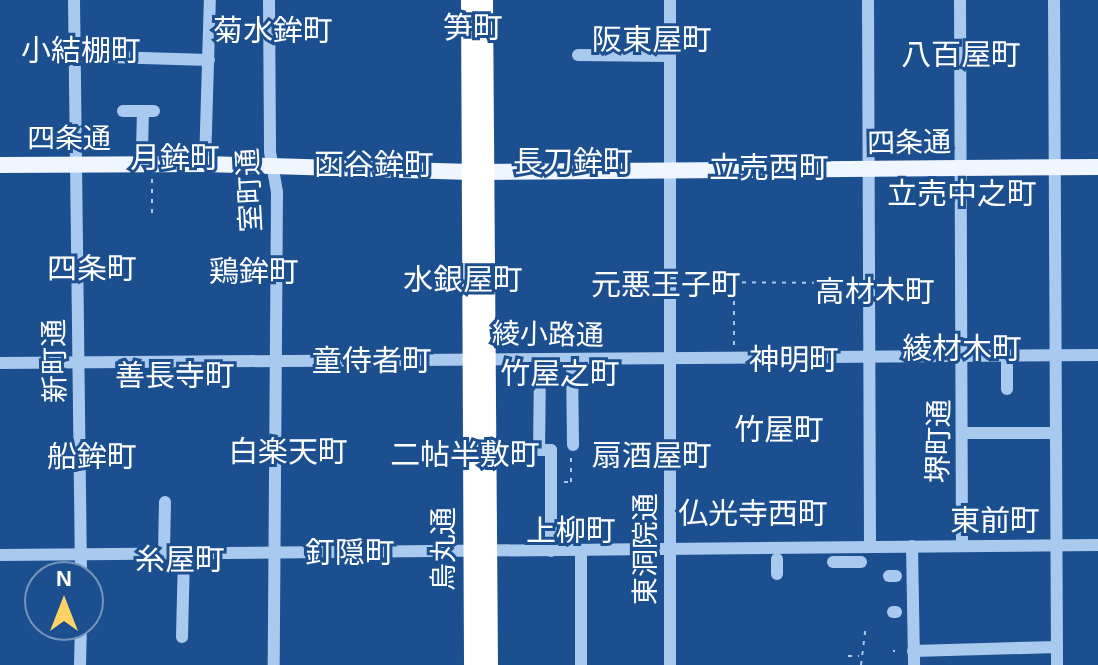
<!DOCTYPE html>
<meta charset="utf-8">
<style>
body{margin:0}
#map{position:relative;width:1098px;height:665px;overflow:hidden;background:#1b4f8f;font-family:Helvetica,"Noto Sans JP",sans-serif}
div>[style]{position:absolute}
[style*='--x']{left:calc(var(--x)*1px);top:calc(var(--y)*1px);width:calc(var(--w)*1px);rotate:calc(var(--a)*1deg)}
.path>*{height:2px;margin-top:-1px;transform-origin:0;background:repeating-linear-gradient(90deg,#a9c9ee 0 4px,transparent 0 10px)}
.minor>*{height:12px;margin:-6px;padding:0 6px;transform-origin:6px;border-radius:6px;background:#a9c9ee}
.major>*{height:16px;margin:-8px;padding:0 8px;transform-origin:8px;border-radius:8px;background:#f0f6ff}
.highway>*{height:18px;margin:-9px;padding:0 9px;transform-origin:9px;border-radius:9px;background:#fff}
span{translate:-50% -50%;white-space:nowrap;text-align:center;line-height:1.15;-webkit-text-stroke:6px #1b4f8f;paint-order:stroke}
.street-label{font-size:28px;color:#fff}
.neighbourhood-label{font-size:30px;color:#fff}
.north{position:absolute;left:24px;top:561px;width:80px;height:80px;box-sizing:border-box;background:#1b4f8f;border:2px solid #7695bc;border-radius:50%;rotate:0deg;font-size:22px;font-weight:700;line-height:32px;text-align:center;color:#fff}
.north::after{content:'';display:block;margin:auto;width:28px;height:36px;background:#ffd166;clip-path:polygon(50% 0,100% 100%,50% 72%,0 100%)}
</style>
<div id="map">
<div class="path">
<div style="--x:152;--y:179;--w:39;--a:90"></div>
<div style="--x:682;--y:282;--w:176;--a:0.3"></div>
<div style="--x:622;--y:286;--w:39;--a:0"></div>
<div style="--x:734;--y:345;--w:61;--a:-90"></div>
<div style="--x:564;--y:482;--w:7;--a:0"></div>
<div style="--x:571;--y:482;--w:27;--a:-90"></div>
<div style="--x:893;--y:651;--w:2;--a:0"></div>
<div style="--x:848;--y:656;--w:11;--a:0"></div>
<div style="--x:861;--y:665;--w:35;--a:-83"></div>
</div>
<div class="minor">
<div style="--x:74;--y:0;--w:577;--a:89.3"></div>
<div style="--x:269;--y:0;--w:152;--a:89.6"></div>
<div style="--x:270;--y:152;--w:41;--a:80.1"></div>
<div style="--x:277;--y:192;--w:473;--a:90.4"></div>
<div style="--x:670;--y:0;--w:665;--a:90"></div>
<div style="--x:868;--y:0;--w:547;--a:89.79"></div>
<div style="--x:960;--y:0;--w:546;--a:89.79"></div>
<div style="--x:1054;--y:0;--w:665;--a:89.74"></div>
<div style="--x:578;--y:55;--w:92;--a:0.6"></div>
<div style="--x:76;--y:56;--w:133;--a:1.7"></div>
<div style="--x:123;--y:111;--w:31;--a:0"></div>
<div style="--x:142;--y:151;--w:40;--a:-88.6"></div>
<div style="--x:205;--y:164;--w:164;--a:-88.3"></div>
<div style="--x:1007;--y:355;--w:34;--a:90"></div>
<div style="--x:540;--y:361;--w:89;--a:90.6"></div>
<div style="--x:539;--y:450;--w:12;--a:0"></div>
<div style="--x:551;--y:450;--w:101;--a:90"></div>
<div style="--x:572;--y:361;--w:84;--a:89.3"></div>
<div style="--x:0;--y:363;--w:1098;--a:-0.42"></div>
<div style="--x:963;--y:433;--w:91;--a:0"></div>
<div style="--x:912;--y:546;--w:119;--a:89"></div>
<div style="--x:581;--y:550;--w:115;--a:90"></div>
<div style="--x:164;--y:553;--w:51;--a:-88.9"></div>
<div style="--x:0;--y:555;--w:1098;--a:-0.52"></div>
<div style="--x:777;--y:559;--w:15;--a:90"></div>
<div style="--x:833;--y:562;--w:28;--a:0"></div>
<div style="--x:889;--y:576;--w:7;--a:0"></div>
<div style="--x:893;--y:612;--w:3;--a:0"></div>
<div style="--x:182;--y:637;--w:84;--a:-88.6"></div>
<div style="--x:913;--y:651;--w:144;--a:-1.6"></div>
<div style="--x:80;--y:665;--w:40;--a:-88.6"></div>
</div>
<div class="major">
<div style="--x:0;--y:165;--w:205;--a:-0.3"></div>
<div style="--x:205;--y:164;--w:266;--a:1.7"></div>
<div style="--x:471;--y:172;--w:627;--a:-0.46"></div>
</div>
<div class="highway">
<div style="--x:470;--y:0;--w:665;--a:89.74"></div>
<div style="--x:484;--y:0;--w:665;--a:89.57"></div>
</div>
<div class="street-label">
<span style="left:69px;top:139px">四条通</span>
<span style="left:909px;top:143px;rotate:-1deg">四条通</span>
<span style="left:250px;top:190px;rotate:-93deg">室町通</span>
<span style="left:548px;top:335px;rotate:1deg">綾小路通</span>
<span style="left:55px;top:361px;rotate:-91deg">新町通</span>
<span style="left:939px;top:441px;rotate:-89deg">堺町通</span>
<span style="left:444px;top:549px;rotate:-90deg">烏丸通</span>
<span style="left:646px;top:549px;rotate:-90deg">東洞院通</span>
</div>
<div class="neighbourhood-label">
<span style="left:473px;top:28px">笋町</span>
<span style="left:273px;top:31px">菊水鉾町</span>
<span style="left:652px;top:40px">阪東屋町</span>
<span style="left:81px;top:51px">小結棚町</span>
<span style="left:961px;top:55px">八百屋町</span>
<span style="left:175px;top:158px">月鉾町</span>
<span style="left:573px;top:162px">長刀鉾町</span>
<span style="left:374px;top:165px">函谷鉾町</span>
<span style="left:769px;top:168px">立売西町</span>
<span style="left:962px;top:194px">立売中之町</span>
<span style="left:92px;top:269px">四条町</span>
<span style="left:254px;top:272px">鶏鉾町</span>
<span style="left:463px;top:280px">水銀屋町</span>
<span style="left:666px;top:285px">元悪王子町</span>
<span style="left:875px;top:292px">高材木町</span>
<span style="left:962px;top:349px">綾材木町</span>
<span style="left:794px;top:360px">神明町</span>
<span style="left:372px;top:361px">童侍者町</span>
<span style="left:560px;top:374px">竹屋之町</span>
<span style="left:175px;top:376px">善長寺町</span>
<span style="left:779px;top:430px">竹屋町</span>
<span style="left:288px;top:452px">白楽天町</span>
<span style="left:465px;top:455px">二帖半敷町</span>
<span style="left:652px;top:456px">扇酒屋町</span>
<span style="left:92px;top:457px">船鉾町</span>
<span style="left:753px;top:514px">仏光寺西町</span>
<span style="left:995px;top:521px">東前町</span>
<span style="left:571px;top:531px">上柳町</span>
<span style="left:350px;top:553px">釘隠町</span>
<span style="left:180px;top:560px">糸屋町</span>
</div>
<div class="north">N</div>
</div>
